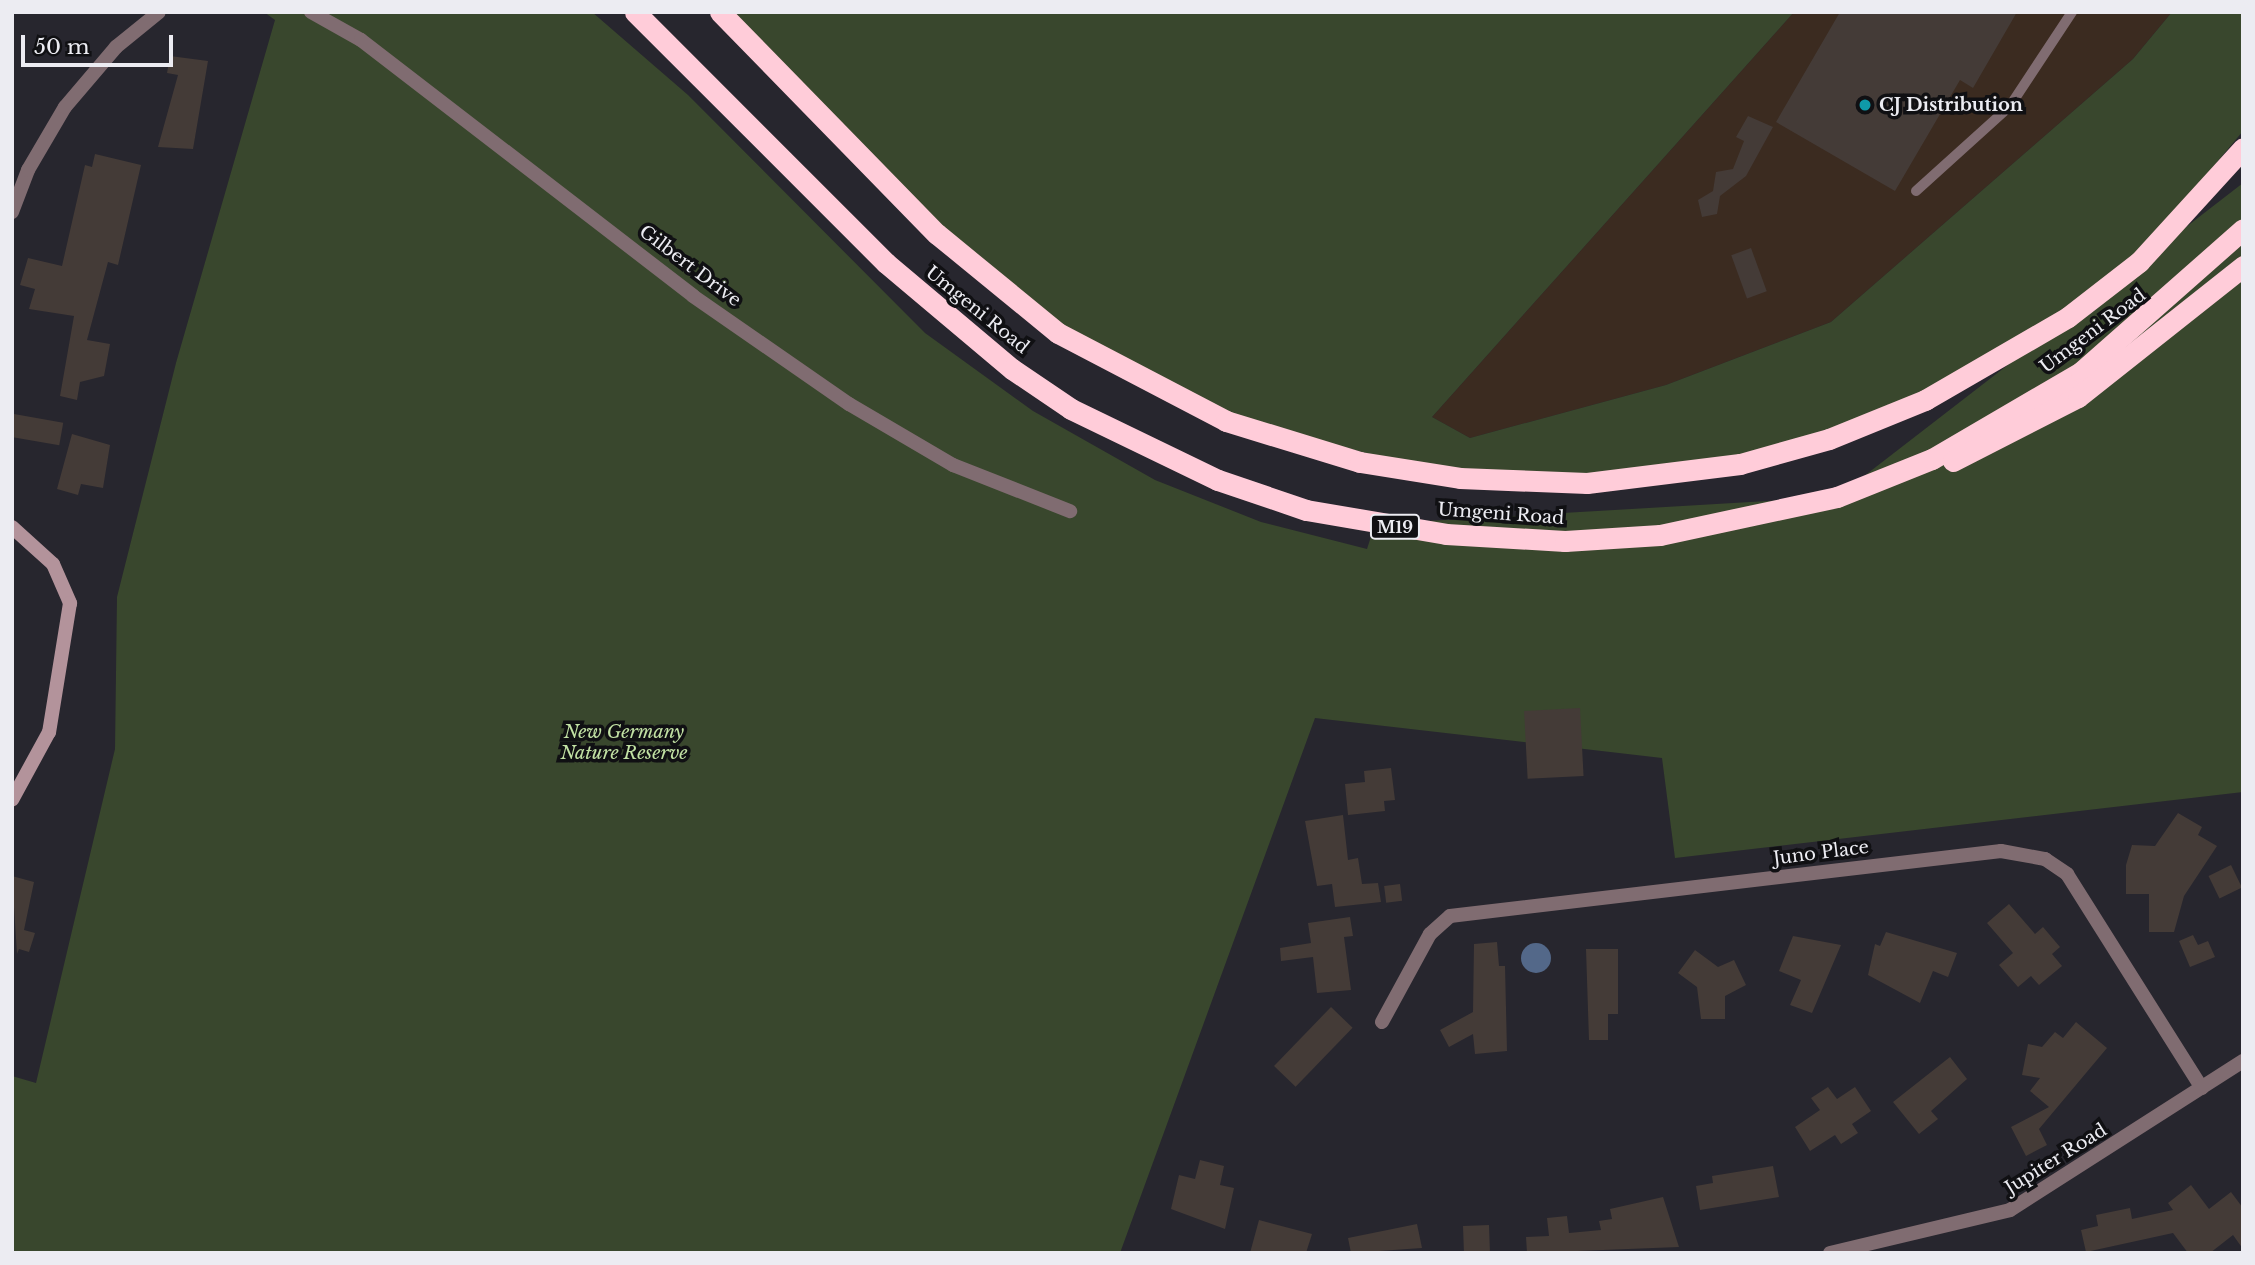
<!DOCTYPE html>
<style>
body{margin:0}
#map{position:relative;width:2255px;height:1265px;overflow:hidden;background:#27262e;font-family:"Libre Baskerville",serif}
div>[style]{position:absolute}
[style*='--x']{left:calc(var(--x)*1px);top:calc(var(--y)*1px);width:calc(var(--w)*1px);rotate:calc(var(--a)*1deg)}
.industrial>*{inset:0;background:#3b2b20}
.green>*{inset:0;background:#39472d}
.water>*{inset:0;background:#536889}
.round{border-radius:50%}
.building>*{inset:0;background:#443b37;transform-origin:0 0}
.lane>*{height:10px;margin:-5px;padding:0 5px;transform-origin:5px;border-radius:5px;background:#806c71}
.street>*{height:14px;margin:-7px;padding:0 7px;transform-origin:7px;border-radius:7px;background:#806c71}
.secondary>*{height:14px;margin:-7px;padding:0 7px;transform-origin:7px;border-radius:7px;background:#b3939b}
.highway>*{height:21px;margin:-10.5px;padding:0 10.5px;transform-origin:10.5px;border-radius:10.5px;background:#ffccd9}
.dots>*{width:19px;height:19px;translate:-50% -50%;box-sizing:border-box;border:4px solid #101013;border-radius:50%}
span{translate:-50% -50%;white-space:nowrap;text-align:center;line-height:1.15;-webkit-text-stroke:7px #101013;paint-order:stroke}
.shield-label span{padding:2px 5px;background:#101013;border:2px solid;border-radius:5px;-webkit-text-stroke-width:0}
.shield-label{font-size:16px;color:#ececf2;font-weight:700}
.poi-label{font-size:18px;color:#ececf2;font-weight:700}
.left{translate:0 -50%;text-align:left}
.street-label{font-size:18px;color:#ececf2}
.park-label{font-size:18px;color:#c2e2a4;font-style:italic}
.frame{position:absolute;inset:0;border:14px solid #ececf2;pointer-events:none}
.scale{position:absolute;left:21px;top:35px;width:152px;height:32px;box-sizing:border-box;border:4px solid #ececf2;border-top:0;padding-left:9px;font-size:21px;line-height:24px;white-space:nowrap;color:#ececf2;-webkit-text-stroke:5px #101013;paint-order:stroke}
</style>
<div id="map">
<div class="industrial">
<div style="clip-path:polygon(1794px 12px,2172px 12px,2133px 59px,1831px 322px,1666px 385px,1470px 438px,1432px 417px)"></div>
</div>
<div class="green">
<div style="clip-path:polygon(264px 12px,592px 12px,688px 95px,925px 333px,1033px 411px,1155px 480px,1261px 522px,1367px 549px,1375px 524px,1837px 497px,2243px 183px,2243px 792px,1675px 858px,1662px 758px,1315px 718px,1120px 1253px,12px 1253px,12px 1076px,36px 1083px,115px 749px,117px 597px,176px 363px,275px 20px)"></div>
<div style="clip-path:polygon(724px 12px,1794px 12px,1432px 417px,1470px 438px,1666px 385px,1831px 322px,2133px 59px,2172px 12px,2243px 12px,2243px 131px,2136px 259px,1997px 358px,1822px 439px,1650px 476px,1453px 475px,1227px 418px,1125px 369px,999px 286px)"></div>
</div>
<div class="water">
<div class="round" style="left:1521px;top:943px;width:30px;height:30px"></div>
</div>
<div class="building">
<div style="clip-path:polygon(1840px 12px,2017px 12px,1973px 88px,1960px 80px,1895px 191px,1776px 122px)"></div>
<div style="clip-path:polygon(170px 56px,208px 61px,193px 149px,158px 147px,178px 75px,167px 73px)"></div>
<div style="clip-path:polygon(1748px 116px,1773px 127px,1746px 176px,1720px 196px,1717px 214px,1702px 217px,1698px 200px,1713px 191px,1716px 172px,1733px 169px,1744px 141px,1736px 137px)"></div>
<div style="clip-path:polygon(95px 154px,141px 165px,118px 265px,108px 262px,87px 340px,110px 344px,104px 376px,80px 382px,77px 400px,60px 396px,74px 316px,29px 309px,35px 289px,20px 285px,28px 258px,62px 266px,85px 165px,92px 167px)"></div>
<div style="left:1751px;top:248px;width:46px;height:21px;rotate:70deg"></div>
<div style="left:14px;top:414px;width:50px;height:23px;rotate:10deg"></div>
<div style="clip-path:polygon(72px 434px,110px 445px,103px 488px,81px 484px,78px 495px,57px 489px)"></div>
<div style="left:1580px;top:708px;width:68px;height:56px;rotate:87deg"></div>
<div style="clip-path:polygon(1391px 768px,1395px 800px,1384px 801px,1385px 811px,1348px 815px,1345px 784px,1365px 782px,1364px 771px)"></div>
<div style="clip-path:polygon(2178px 813px,2202px 827px,2198px 835px,2217px 846px,2184px 896px,2174px 932px,2149px 932px,2149px 894px,2126px 894px,2126px 865px,2132px 845px,2155px 846px)"></div>
<div style="clip-path:polygon(1343px 815px,1348px 860px,1358px 858px,1362px 884px,1378px 883px,1381px 902px,1335px 907px,1332px 884px,1317px 886px,1305px 821px)"></div>
<div style="left:2231px;top:865px;width:25px;height:25px;rotate:64deg"></div>
<div style="clip-path:polygon(12px 876px,34px 882px,24px 930px,35px 933px,29px 952px,19px 949px,17px 954px)"></div>
<div style="left:1400px;top:884px;width:17px;height:16px;rotate:83deg"></div>
<div style="clip-path:polygon(2009px 904px,2035px 934px,2043px 927px,2060px 947px,2052px 954px,2062px 966px,2039px 985px,2031px 976px,2018px 987px,1999px 965px,2013px 953px,1987px 923px)"></div>
<div style="clip-path:polygon(1350px 917px,1353px 936px,1344px 937px,1351px 990px,1317px 993px,1313px 957px,1281px 961px,1280px 948px,1311px 943px,1308px 923px)"></div>
<div style="clip-path:polygon(1886px 932px,1957px 953px,1948px 977px,1933px 971px,1920px 1003px,1868px 975px,1875px 944px,1880px 946px)"></div>
<div style="clip-path:polygon(2193px 935px,2198px 945px,2208px 941px,2215px 957px,2190px 967px,2179px 941px)"></div>
<div style="clip-path:polygon(1793px 936px,1841px 945px,1812px 1013px,1790px 1005px,1801px 980px,1779px 971px)"></div>
<div style="clip-path:polygon(1497px 942px,1499px 966px,1505px 966px,1507px 1051px,1475px 1054px,1473px 1034px,1449px 1047px,1440px 1030px,1473px 1012px,1474px 944px)"></div>
<div style="clip-path:polygon(1586px 949px,1618px 949px,1618px 1014px,1608px 1014px,1608px 1040px,1589px 1040px)"></div>
<div style="clip-path:polygon(1695px 950px,1718px 967px,1734px 960px,1746px 985px,1725px 996px,1725px 1019px,1701px 1019px,1697px 987px,1678px 973px)"></div>
<div style="left:1331px;top:1007px;width:30px;height:82px;rotate:44deg"></div>
<div style="clip-path:polygon(2076px 1022px,2107px 1048px,2039px 1129px,2047px 1145px,2026px 1156px,2011px 1127px,2049px 1107px,2030px 1091px,2040px 1078px,2022px 1075px,2028px 1044px,2042px 1047px,2055px 1032px,2063px 1038px)"></div>
<div style="clip-path:polygon(1950px 1057px,1967px 1079px,1931px 1111px,1938px 1119px,1919px 1134px,1893px 1102px)"></div>
<div style="clip-path:polygon(1828px 1087px,1837px 1099px,1855px 1087px,1871px 1111px,1852px 1124px,1858px 1133px,1841px 1144px,1835px 1135px,1810px 1151px,1795px 1127px,1820px 1110px,1811px 1098px)"></div>
<div style="clip-path:polygon(1200px 1160px,1224px 1166px,1220px 1185px,1234px 1188px,1225px 1229px,1171px 1209px,1179px 1175px,1195px 1179px)"></div>
<div style="clip-path:polygon(1773px 1166px,1779px 1197px,1700px 1210px,1696px 1186px,1713px 1183px,1712px 1176px)"></div>
<div style="clip-path:polygon(2191px 1185px,2209px 1209px,2231px 1192px,2243px 1208px,2243px 1249px,2233px 1235px,2210px 1253px,2188px 1253px,2173px 1233px,2086px 1252px,2081px 1230px,2098px 1226px,2096px 1215px,2130px 1208px,2132px 1219px,2173px 1210px,2168px 1203px)"></div>
<div style="clip-path:polygon(1663px 1197px,1679px 1247px,1527px 1253px,1526px 1237px,1549px 1236px,1547px 1218px,1567px 1216px,1569px 1233px,1601px 1230px,1599px 1221px,1612px 1219px,1610px 1209px)"></div>
<div style="clip-path:polygon(1259px 1220px,1312px 1234px,1306px 1253px,1250px 1253px)"></div>
<div style="clip-path:polygon(1417px 1224px,1422px 1248px,1351px 1253px,1348px 1238px)"></div>
<div style="left:1489px;top:1225px;width:28px;height:26px;rotate:88deg"></div>
</div>
<div class="lane">
<div style="--x:1916;--y:191;--w:127;--a:-42.1"></div>
<div style="--x:2010;--y:106;--w:113;--a:-56.6"></div>
</div>
<div class="street">
<div style="--x:311;--y:12;--w:57;--a:29.2"></div>
<div style="--x:361;--y:40;--w:419;--a:37.6"></div>
<div style="--x:693;--y:296;--w:190;--a:34.7"></div>
<div style="--x:849;--y:404;--w:121;--a:30.4"></div>
<div style="--x:953;--y:465;--w:126;--a:21.5"></div>
<div style="--x:12;--y:212;--w:45;--a:-69.1"></div>
<div style="--x:28;--y:170;--w:73;--a:-59.6"></div>
<div style="--x:65;--y:107;--w:79;--a:-49.6"></div>
<div style="--x:116;--y:47;--w:55;--a:-39.1"></div>
<div style="--x:1382;--y:1022;--w:100;--a:-61.4"></div>
<div style="--x:1430;--y:934;--w:27;--a:-42"></div>
<div style="--x:1450;--y:916;--w:555;--a:-6.73"></div>
<div style="--x:2001;--y:851;--w:45;--a:10.3"></div>
<div style="--x:2045;--y:859;--w:27;--a:34"></div>
<div style="--x:2067;--y:874;--w:253;--a:57.8"></div>
<div style="--x:1830;--y:1253;--w:185;--a:-13.4"></div>
<div style="--x:2010;--y:1210;--w:277;--a:-32.6"></div>
</div>
<div class="secondary">
<div style="--x:12;--y:527;--w:55;--a:42.1"></div>
<div style="--x:53;--y:564;--w:43;--a:66.4"></div>
<div style="--x:70;--y:603;--w:131;--a:99.2"></div>
<div style="--x:49;--y:732;--w:77;--a:118.6"></div>
</div>
<div class="highway">
<div style="--x:635;--y:12;--w:355;--a:45"></div>
<div style="--x:886;--y:263;--w:165;--a:40.1"></div>
<div style="--x:1012;--y:369;--w:71;--a:34.1"></div>
<div style="--x:1071;--y:409;--w:163;--a:25.8"></div>
<div style="--x:1218;--y:480;--w:93;--a:18.8"></div>
<div style="--x:1306;--y:510;--w:142;--a:9.7"></div>
<div style="--x:1446;--y:534;--w:119;--a:3.4"></div>
<div style="--x:1565;--y:541;--w:95;--a:-3.6"></div>
<div style="--x:1660;--y:535;--w:181;--a:-12.1"></div>
<div style="--x:1837;--y:497;--w:102;--a:-21.8"></div>
<div style="--x:1932;--y:459;--w:173;--a:-30.3"></div>
<div style="--x:2081;--y:372;--w:216;--a:-41.4"></div>
<div style="--x:720;--y:12;--w:310;--a:45.7"></div>
<div style="--x:937;--y:234;--w:156;--a:39.3"></div>
<div style="--x:1058;--y:333;--w:190;--a:27.6"></div>
<div style="--x:1226;--y:421;--w:140;--a:17"></div>
<div style="--x:1360;--y:462;--w:101;--a:9.1"></div>
<div style="--x:1460;--y:478;--w:127;--a:2.3"></div>
<div style="--x:1587;--y:483;--w:154;--a:-7.1"></div>
<div style="--x:1740;--y:464;--w:92;--a:-15.7"></div>
<div style="--x:1829;--y:439;--w:104;--a:-22.1"></div>
<div style="--x:1925;--y:400;--w:165;--a:-30.1"></div>
<div style="--x:2068;--y:317;--w:90;--a:-37.8"></div>
<div style="--x:2139;--y:262;--w:154;--a:-47.6"></div>
<div style="--x:1953;--y:461;--w:140;--a:-27.1"></div>
<div style="--x:2078;--y:397;--w:211;--a:-38.4"></div>
</div>
<div class="dots">
<div style="left:1865px;top:105px;background:#0f9aa8"></div>
</div>
<div class="shield-label">
<span style="left:1395px;top:527px">M19</span>
</div>
<div class="poi-label">
<span class="left" style="left:1879px;top:105px">CJ Distribution</span>
</div>
<div class="street-label">
<span style="left:690px;top:266px;rotate:37deg">Gilbert Drive</span>
<span style="left:977px;top:310px;rotate:39deg">Umgeni Road</span>
<span style="left:2093px;top:331px;rotate:-37deg">Umgeni Road</span>
<span style="left:1501px;top:514px;rotate:4deg">Umgeni Road</span>
<span style="left:1821px;top:853px;rotate:-7deg">Juno Place</span>
<span style="left:2056px;top:1159px;rotate:-32deg">Jupiter Road</span>
</div>
<div class="park-label">
<span style="left:624px;top:743px">New Germany<br>Nature Reserve</span>
</div>
<div class="frame"></div>
<div class="scale">50 m</div>
</div>
